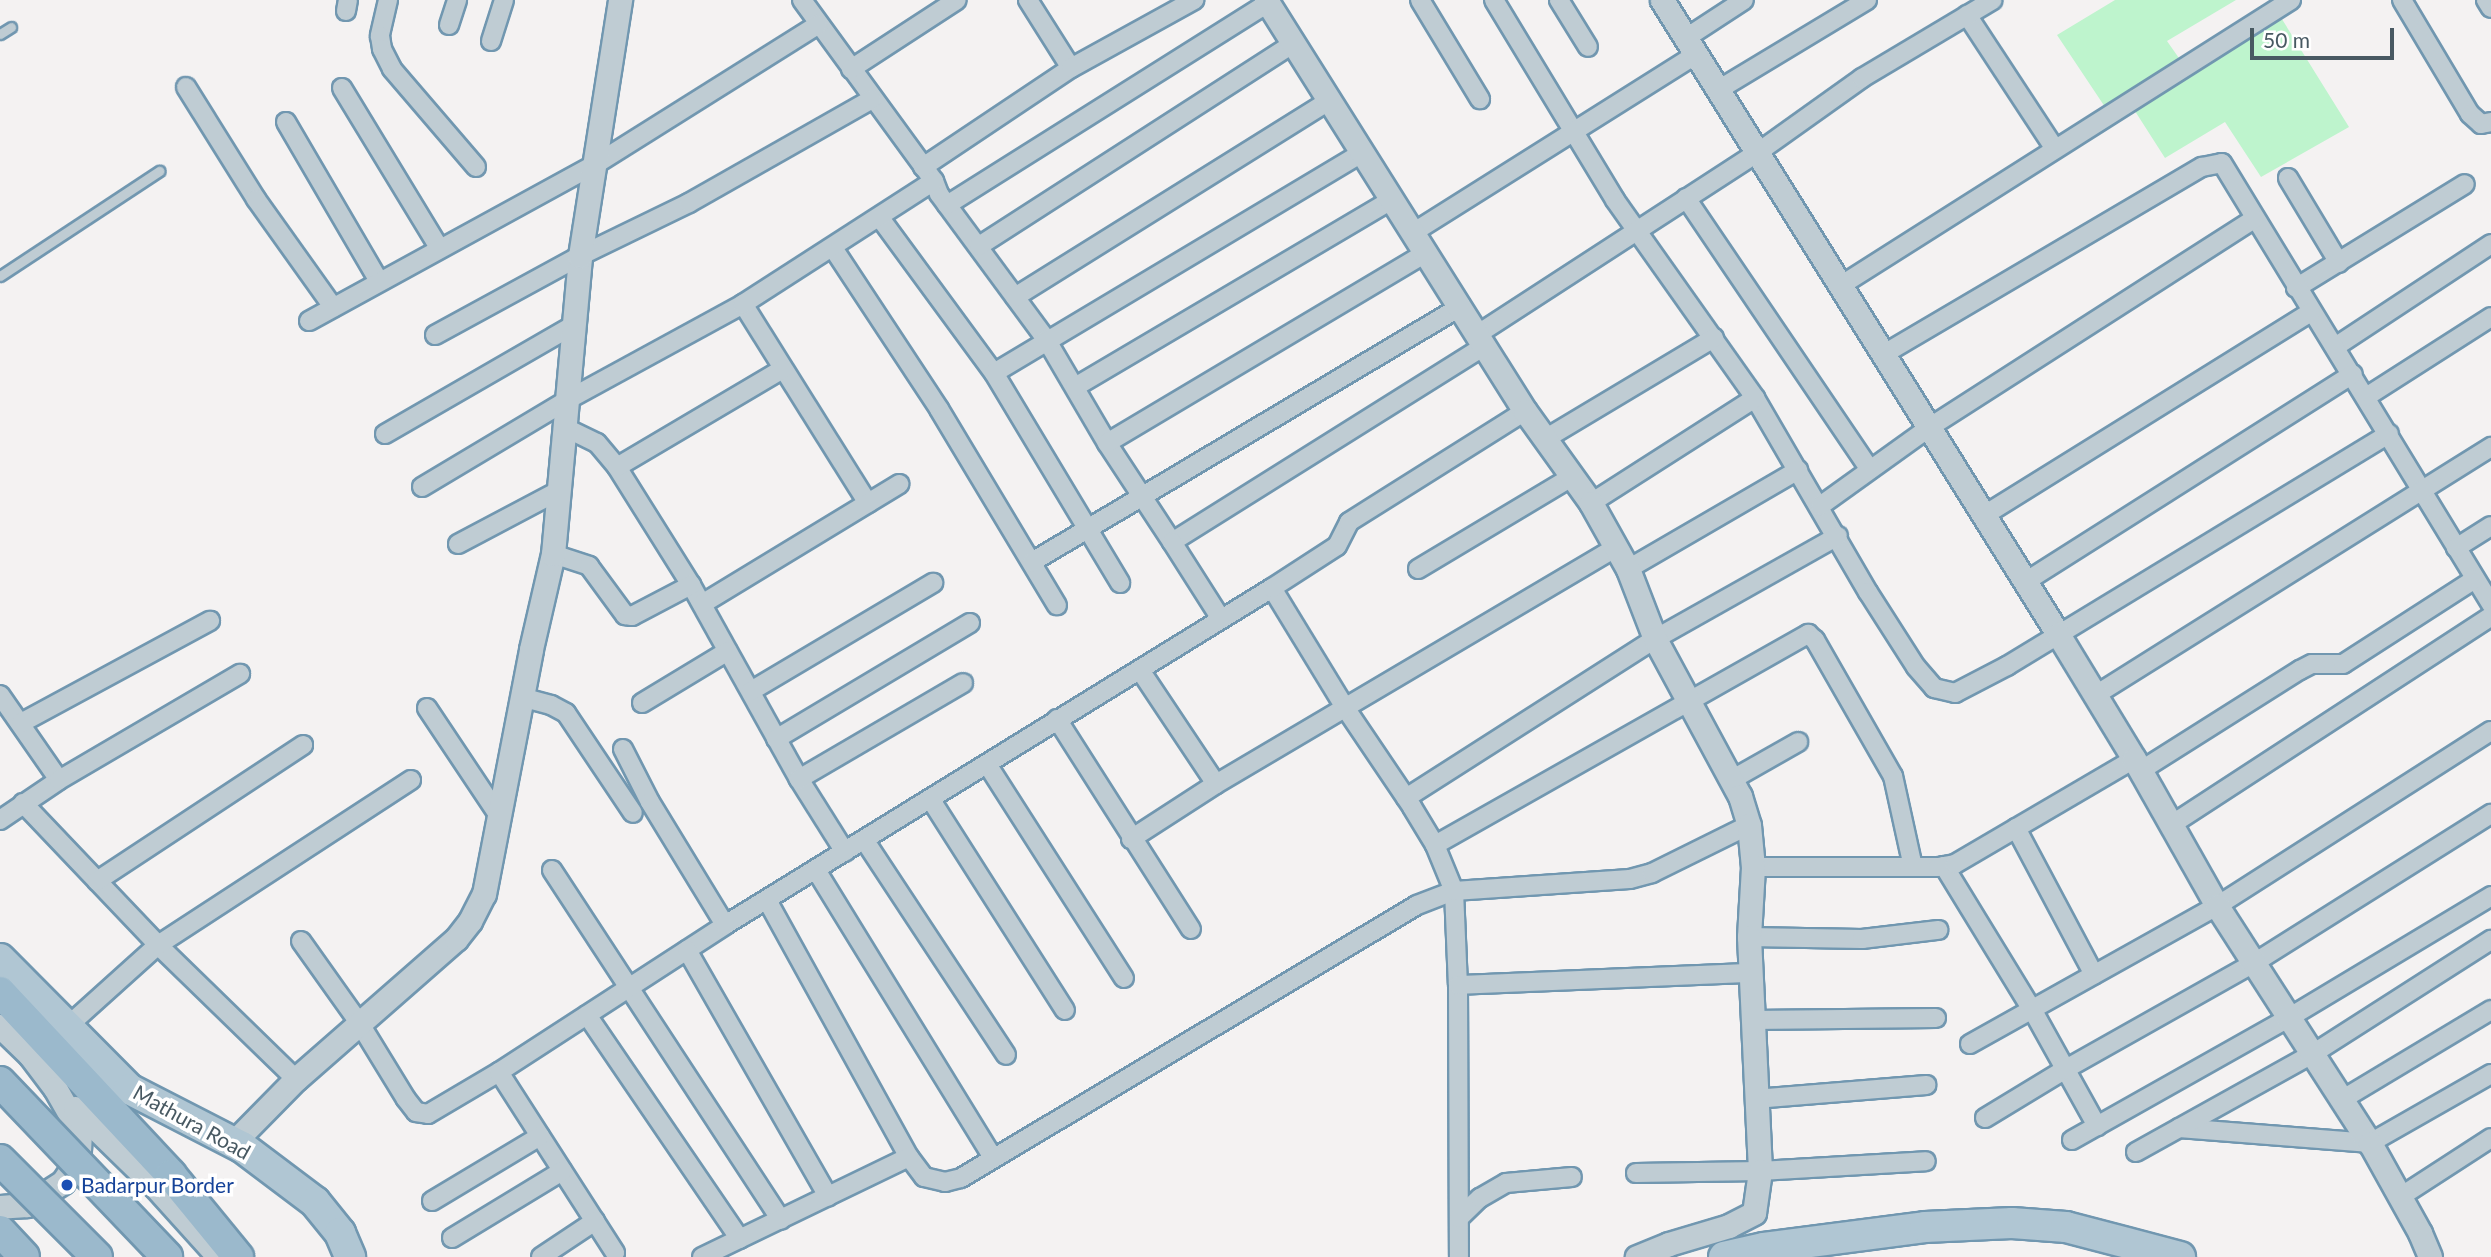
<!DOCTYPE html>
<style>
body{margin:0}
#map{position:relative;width:2491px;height:1257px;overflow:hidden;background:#f4f2f2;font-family:Lato,sans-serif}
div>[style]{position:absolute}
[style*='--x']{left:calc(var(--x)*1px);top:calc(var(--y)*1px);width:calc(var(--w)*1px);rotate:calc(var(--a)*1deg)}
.green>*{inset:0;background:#bef4cd}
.roads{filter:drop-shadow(2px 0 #7197b0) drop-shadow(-2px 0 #7197b0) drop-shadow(0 2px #7197b0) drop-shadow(0 -2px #7197b0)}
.service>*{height:9px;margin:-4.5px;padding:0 4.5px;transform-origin:4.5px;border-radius:4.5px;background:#bfccd3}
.minor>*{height:18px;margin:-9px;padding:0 9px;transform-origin:9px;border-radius:9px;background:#bfccd3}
.tertiary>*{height:23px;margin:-11.5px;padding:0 11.5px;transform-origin:11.5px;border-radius:11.5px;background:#bfccd3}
.primary>*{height:30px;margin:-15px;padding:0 15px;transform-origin:15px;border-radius:15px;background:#b0c6d3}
.trunk>*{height:30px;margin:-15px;padding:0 15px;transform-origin:15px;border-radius:15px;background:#9bb9cc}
.bridges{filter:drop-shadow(2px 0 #7197b0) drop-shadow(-2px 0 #7197b0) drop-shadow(0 2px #7197b0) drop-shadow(0 -2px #7197b0)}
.trunk-bridge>*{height:30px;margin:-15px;padding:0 15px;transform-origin:15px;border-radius:15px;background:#9bb9cc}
.dots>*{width:19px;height:19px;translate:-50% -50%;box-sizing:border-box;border:4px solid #fff;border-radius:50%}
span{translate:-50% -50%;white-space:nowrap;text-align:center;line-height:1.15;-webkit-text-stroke:7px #fff;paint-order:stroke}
.street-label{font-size:21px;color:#485962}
.transit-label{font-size:21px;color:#164399}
.left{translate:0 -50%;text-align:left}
.scale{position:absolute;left:2250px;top:28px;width:144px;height:32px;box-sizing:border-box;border:4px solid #485962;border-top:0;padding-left:9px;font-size:21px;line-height:24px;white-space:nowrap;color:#485962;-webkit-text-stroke:5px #fff;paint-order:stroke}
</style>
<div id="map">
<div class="green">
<div style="clip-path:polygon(2115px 0,2236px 0,2167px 41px,2181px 61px,2105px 107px,2057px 35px)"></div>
<div style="clip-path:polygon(2280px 16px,2349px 127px,2261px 177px,2225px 122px,2165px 158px,2133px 108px)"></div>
</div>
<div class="roads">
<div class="service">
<div style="--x:0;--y:34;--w:13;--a:-32"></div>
<div style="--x:0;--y:276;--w:191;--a:-33.4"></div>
</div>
<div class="minor">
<div style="--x:388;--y:0;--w:37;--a:103"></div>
<div style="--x:380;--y:36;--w:13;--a:81"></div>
<div style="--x:382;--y:49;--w:22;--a:63"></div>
<div style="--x:392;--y:69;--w:129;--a:49.4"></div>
<div style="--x:802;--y:0;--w:224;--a:53.9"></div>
<div style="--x:934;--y:181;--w:14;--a:69"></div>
<div style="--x:939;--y:194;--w:180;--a:53.6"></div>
<div style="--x:1046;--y:339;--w:121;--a:59.6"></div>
<div style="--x:1107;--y:443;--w:118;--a:56.7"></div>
<div style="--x:1172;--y:542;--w:369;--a:-32.1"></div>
<div style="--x:1028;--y:0;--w:80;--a:57.7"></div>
<div style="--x:1420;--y:0;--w:116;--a:58.8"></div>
<div style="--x:1494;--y:0;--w:234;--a:58.8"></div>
<div style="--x:1615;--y:200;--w:242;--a:54.7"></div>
<div style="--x:1755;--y:398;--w:225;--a:59.8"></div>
<div style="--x:1868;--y:592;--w:89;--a:57.4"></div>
<div style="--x:1916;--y:667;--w:28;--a:49"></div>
<div style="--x:1934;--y:688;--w:22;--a:13"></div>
<div style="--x:1955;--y:693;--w:59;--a:-27.4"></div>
<div style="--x:2007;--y:666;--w:447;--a:-31.3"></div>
<div style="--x:1559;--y:0;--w:55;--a:58.3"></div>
<div style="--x:2402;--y:0;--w:133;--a:59.2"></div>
<div style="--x:2470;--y:114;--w:15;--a:42"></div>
<div style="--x:2481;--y:124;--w:10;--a:-11"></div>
<div style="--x:2486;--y:0;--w:9;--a:58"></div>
<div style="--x:346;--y:11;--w:11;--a:-80"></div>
<div style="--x:1967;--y:15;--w:160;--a:56.7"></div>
<div style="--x:449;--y:25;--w:26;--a:-72"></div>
<div style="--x:1686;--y:38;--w:69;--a:-33.2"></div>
<div style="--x:491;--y:41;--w:43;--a:-72.4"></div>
<div style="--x:851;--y:69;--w:126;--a:-33.1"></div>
<div style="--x:186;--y:87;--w:132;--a:58"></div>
<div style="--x:256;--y:199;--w:133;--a:54.5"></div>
<div style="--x:342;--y:88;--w:188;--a:58.7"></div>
<div style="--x:1718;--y:90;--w:174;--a:-31.1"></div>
<div style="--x:286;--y:122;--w:184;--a:59.7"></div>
<div style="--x:923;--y:167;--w:178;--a:-33.8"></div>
<div style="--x:1071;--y:68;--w:141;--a:-28.9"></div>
<div style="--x:2288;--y:178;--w:99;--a:59"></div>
<div style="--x:1686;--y:198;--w:328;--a:55.9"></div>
<div style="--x:947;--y:205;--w:379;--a:-32.2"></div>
<div style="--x:880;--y:218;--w:192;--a:53.7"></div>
<div style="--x:994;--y:373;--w:245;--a:59"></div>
<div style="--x:1414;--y:232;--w:332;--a:-32.2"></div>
<div style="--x:979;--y:246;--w:373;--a:-32.8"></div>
<div style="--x:833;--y:248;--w:193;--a:56.6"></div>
<div style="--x:939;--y:409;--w:229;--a:59"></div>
<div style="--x:1840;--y:286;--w:534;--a:-32.38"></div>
<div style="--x:2296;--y:288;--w:198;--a:-31.6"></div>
<div style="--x:1015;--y:297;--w:372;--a:-32"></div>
<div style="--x:743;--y:304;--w:235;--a:57.9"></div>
<div style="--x:309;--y:321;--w:327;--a:-28.7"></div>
<div style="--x:596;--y:164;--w:262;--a:-32.1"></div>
<div style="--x:1478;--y:334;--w:333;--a:-33"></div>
<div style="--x:1757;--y:153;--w:129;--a:-35.5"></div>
<div style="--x:1862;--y:78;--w:152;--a:-30.8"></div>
<div style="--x:435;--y:335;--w:165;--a:-28.6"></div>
<div style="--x:580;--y:256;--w:121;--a:-25.9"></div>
<div style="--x:689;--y:203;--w:210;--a:-29.6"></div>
<div style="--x:2335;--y:347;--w:187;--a:-33.4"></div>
<div style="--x:1884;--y:354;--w:369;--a:-30.5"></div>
<div style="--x:2202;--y:167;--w:20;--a:-11"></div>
<div style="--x:2222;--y:163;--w:517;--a:58.62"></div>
<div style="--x:994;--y:373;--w:430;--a:-30.9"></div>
<div style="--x:1075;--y:387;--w:369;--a:-30.6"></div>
<div style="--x:2366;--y:397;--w:148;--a:-32.6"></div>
<div style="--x:566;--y:428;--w:34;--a:26"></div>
<div style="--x:597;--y:443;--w:31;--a:50"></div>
<div style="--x:617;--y:467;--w:139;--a:57.9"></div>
<div style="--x:691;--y:585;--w:222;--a:60.9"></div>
<div style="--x:799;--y:779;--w:86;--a:57.8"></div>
<div style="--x:385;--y:434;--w:218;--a:-30"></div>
<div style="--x:1545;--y:439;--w:197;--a:-30.9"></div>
<div style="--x:1107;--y:443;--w:373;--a:-30.8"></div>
<div style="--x:617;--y:467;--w:193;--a:-30.6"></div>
<div style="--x:422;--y:487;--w:171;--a:-30.9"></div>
<div style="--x:569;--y:399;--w:198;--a:-28.6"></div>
<div style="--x:743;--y:304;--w:227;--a:-32.8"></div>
<div style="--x:1591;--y:503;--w:195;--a:-32.6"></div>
<div style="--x:1820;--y:506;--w:135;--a:-35.7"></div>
<div style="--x:1930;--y:427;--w:386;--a:-32.7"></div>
<div style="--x:1983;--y:516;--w:386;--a:-31.9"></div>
<div style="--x:1172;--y:542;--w:91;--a:57.5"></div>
<div style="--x:458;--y:544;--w:115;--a:-27.9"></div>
<div style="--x:2456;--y:548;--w:41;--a:-32.2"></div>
<div style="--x:553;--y:554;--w:38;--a:18"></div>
<div style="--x:589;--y:566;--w:61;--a:53.7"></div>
<div style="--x:625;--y:615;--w:7;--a:8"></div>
<div style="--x:632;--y:616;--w:67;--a:-27.7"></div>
<div style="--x:1032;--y:562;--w:500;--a:-30.8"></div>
<div style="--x:1418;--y:569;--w:179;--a:-30.9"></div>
<div style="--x:1628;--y:569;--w:197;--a:-30.2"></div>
<div style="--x:2025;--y:582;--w:388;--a:-32.4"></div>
<div style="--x:1272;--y:588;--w:142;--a:58.6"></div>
<div style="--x:1346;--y:709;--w:118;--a:56"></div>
<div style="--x:1412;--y:807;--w:44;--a:58.8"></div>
<div style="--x:1435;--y:845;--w:50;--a:67.6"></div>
<div style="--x:1454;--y:891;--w:94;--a:87.6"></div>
<div style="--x:1458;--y:985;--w:272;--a:89.8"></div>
<div style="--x:702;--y:604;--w:231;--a:-31.3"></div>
<div style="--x:1140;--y:670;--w:137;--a:56.3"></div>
<div style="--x:751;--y:691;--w:212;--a:-30.7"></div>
<div style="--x:0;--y:695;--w:103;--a:55.2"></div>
<div style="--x:2094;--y:696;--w:469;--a:-32.1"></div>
<div style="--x:521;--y:697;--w:31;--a:15"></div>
<div style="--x:551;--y:705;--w:17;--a:28"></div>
<div style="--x:566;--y:713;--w:120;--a:56.2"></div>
<div style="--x:642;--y:703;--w:100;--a:-31.2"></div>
<div style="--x:427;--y:708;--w:126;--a:56.3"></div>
<div style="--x:1057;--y:719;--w:249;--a:57.5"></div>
<div style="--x:21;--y:723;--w:215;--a:-28.4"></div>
<div style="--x:776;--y:739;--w:226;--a:-30.9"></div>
<div style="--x:623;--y:749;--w:59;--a:63"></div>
<div style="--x:650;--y:802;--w:144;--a:58.6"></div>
<div style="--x:987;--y:764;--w:254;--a:57.4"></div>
<div style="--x:2140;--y:771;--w:189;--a:-32.3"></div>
<div style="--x:2300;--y:670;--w:13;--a:-27"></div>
<div style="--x:2312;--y:664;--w:31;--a:0"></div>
<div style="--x:2343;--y:664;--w:157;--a:-32.8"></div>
<div style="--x:799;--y:779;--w:190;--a:-30.3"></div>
<div style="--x:1733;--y:779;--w:75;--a:-29.6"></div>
<div style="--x:1406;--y:798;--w:295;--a:-32.6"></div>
<div style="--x:1655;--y:639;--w:210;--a:-29.4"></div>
<div style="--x:931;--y:800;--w:249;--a:57.5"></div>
<div style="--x:23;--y:803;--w:196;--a:46.4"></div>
<div style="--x:158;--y:945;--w:192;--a:44.2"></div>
<div style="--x:0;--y:820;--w:71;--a:-34.1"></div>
<div style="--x:59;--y:780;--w:210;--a:-30.4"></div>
<div style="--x:2171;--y:825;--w:382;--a:-33.1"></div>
<div style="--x:2016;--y:828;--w:166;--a:62"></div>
<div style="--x:1131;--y:839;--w:101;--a:-32.9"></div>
<div style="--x:1216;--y:784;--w:466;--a:-30.6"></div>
<div style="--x:865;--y:841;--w:256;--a:56.6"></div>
<div style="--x:1435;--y:845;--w:429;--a:-29.5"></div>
<div style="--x:1808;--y:634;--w:9;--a:41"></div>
<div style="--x:1815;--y:640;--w:157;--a:60.2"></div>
<div style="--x:1893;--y:776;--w:93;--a:77.6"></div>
<div style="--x:1944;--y:866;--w:170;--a:58.5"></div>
<div style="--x:2033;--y:1011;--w:132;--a:60.9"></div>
<div style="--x:1753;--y:867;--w:185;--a:0"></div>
<div style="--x:1938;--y:867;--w:17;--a:-10"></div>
<div style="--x:1955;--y:864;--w:208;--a:-30.4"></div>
<div style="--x:552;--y:870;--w:418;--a:56.8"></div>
<div style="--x:816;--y:870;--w:338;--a:58.4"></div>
<div style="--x:97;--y:881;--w:247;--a:-33.4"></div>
<div style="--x:767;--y:900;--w:294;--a:61.1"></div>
<div style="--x:909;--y:1157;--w:25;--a:53"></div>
<div style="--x:924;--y:1177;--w:22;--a:13"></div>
<div style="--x:945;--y:1182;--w:16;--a:-14"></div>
<div style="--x:961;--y:1178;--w:531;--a:-30.91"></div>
<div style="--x:1417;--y:905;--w:40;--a:-21"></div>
<div style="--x:1454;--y:891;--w:176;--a:-3.9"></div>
<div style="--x:1630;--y:879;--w:23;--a:-15"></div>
<div style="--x:1652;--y:873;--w:108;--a:-26.3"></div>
<div style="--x:1749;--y:937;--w:113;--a:1"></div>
<div style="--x:1862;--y:939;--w:77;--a:-6.8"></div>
<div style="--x:301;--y:941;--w:102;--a:54.6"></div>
<div style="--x:360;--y:1024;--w:88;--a:58.5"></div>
<div style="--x:406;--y:1099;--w:16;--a:52"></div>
<div style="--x:416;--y:1112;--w:12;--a:9"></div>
<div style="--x:428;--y:1114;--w:82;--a:-30.6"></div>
<div style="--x:499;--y:1072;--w:270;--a:-33"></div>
<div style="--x:725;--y:925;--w:642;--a:-31.64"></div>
<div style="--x:1272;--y:588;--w:77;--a:-32.9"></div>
<div style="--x:1337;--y:546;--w:27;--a:-63"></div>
<div style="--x:1349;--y:522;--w:208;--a:-32.2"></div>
<div style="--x:687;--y:950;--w:284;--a:60.2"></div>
<div style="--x:1458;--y:985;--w:292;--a:-2.4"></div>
<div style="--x:587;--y:1015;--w:271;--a:55.7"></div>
<div style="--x:1752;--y:1020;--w:184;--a:-0.6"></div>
<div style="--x:69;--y:1025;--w:120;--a:-42"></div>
<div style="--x:158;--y:945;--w:302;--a:-33.1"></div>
<div style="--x:1970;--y:1044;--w:283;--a:-29.2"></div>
<div style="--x:2217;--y:906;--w:325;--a:-32.6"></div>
<div style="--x:499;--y:1072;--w:215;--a:57.3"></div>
<div style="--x:1755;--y:1099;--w:172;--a:-4.7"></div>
<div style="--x:2343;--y:1099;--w:173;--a:-31"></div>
<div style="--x:1985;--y:1118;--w:92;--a:-31.3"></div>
<div style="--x:2064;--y:1070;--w:218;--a:-29.4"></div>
<div style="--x:2254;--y:963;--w:280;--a:-32.2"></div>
<div style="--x:2179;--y:1128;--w:192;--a:4.5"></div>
<div style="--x:2370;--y:1143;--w:139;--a:-29.7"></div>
<div style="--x:2072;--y:1140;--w:250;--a:-29.4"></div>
<div style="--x:2290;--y:1017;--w:235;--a:-31"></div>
<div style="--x:2136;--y:1152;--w:204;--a:-29.1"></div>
<div style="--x:2314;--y:1053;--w:210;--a:-32.6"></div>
<div style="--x:1636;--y:1173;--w:124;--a:-0.9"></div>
<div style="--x:1760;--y:1171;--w:166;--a:-3.4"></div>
<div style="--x:2400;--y:1197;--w:108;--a:-33"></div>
<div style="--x:432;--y:1201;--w:126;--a:-31"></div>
<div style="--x:1459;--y:1218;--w:29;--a:-44"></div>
<div style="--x:1480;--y:1198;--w:30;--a:-30"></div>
<div style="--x:1506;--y:1183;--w:66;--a:-5.2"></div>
<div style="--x:452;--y:1238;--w:129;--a:-31.3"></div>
<div style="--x:541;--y:1257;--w:65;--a:-33.7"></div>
<div style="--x:702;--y:1257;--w:230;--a:-25.8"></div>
</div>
<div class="tertiary">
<div style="--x:1266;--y:0;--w:486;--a:57.8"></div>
<div style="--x:1525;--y:411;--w:113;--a:54.3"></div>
<div style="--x:1591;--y:503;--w:76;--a:60.7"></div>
<div style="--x:1628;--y:569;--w:75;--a:68.9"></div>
<div style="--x:1655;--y:639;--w:179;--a:61.6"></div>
<div style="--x:1740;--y:796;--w:30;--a:73"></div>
<div style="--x:1749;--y:825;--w:42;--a:84.6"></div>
<div style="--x:1753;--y:867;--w:70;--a:93.3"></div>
<div style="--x:1749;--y:937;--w:234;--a:87.3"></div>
<div style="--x:1760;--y:1171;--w:42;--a:98.1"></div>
<div style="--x:1754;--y:1213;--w:28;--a:153"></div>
<div style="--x:1729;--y:1226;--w:63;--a:163.3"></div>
<div style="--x:1669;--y:1244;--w:35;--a:158"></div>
<div style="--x:1662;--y:0;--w:748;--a:58.01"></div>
<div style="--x:2058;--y:634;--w:146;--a:58.7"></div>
<div style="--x:2134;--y:759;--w:169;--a:60.5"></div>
<div style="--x:2217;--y:906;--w:282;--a:57.2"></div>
<div style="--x:2370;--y:1143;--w:103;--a:60.9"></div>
<div style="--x:2420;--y:1233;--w:26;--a:67"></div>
<div style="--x:0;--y:1026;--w:42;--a:44"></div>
<div style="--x:30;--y:1055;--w:41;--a:52.9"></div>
<div style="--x:55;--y:1088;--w:51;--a:60.4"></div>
<div style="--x:80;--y:1132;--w:18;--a:93"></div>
<div style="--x:79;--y:1150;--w:18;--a:109"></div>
<div style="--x:73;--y:1167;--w:18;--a:124"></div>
<div style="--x:63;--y:1182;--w:43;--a:147.4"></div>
<div style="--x:27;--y:1205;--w:27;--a:176"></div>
<div style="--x:75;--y:1108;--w:112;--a:44.3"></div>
<div style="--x:155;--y:1186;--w:96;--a:48"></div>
<div style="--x:234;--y:1142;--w:88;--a:-45.5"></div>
<div style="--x:296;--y:1079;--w:213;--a:-41.2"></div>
<div style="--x:456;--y:939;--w:23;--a:-52"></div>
<div style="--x:470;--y:921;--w:30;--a:-63"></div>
<div style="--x:484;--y:894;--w:249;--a:-79.1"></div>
<div style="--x:531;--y:649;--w:98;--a:-77"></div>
<div style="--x:553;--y:554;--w:299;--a:-84.8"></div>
<div style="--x:580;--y:256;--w:259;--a:-81.1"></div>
</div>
<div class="primary">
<div style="--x:0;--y:959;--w:183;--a:45.2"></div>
<div style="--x:129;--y:1089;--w:127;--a:27.2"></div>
<div style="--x:242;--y:1147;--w:91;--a:37"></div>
<div style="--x:315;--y:1202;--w:40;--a:51"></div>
<div style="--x:340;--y:1233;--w:26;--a:67"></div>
<div style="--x:1724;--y:1257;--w:41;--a:-12.7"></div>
<div style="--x:1764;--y:1248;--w:162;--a:-7.4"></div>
<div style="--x:1925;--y:1227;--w:87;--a:-2.6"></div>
<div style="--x:2012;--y:1223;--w:54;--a:4.2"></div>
<div style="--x:2066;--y:1227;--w:118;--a:14.7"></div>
</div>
<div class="trunk">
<div style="--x:0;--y:992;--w:250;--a:46.9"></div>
<div style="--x:171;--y:1175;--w:106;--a:50.7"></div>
<div style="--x:0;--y:1231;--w:35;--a:47"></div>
</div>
</div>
<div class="bridges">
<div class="trunk-bridge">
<div style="--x:0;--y:1082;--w:242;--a:46.3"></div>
<div style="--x:0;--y:1160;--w:137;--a:45"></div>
</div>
</div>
<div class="dots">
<div style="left:67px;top:1185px;background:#1a4fb4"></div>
</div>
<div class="street-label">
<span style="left:192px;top:1122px;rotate:29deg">Mathura Road</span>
</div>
<div class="transit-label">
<span class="left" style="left:81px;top:1185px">Badarpur Border</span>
</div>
<div class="scale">50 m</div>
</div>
